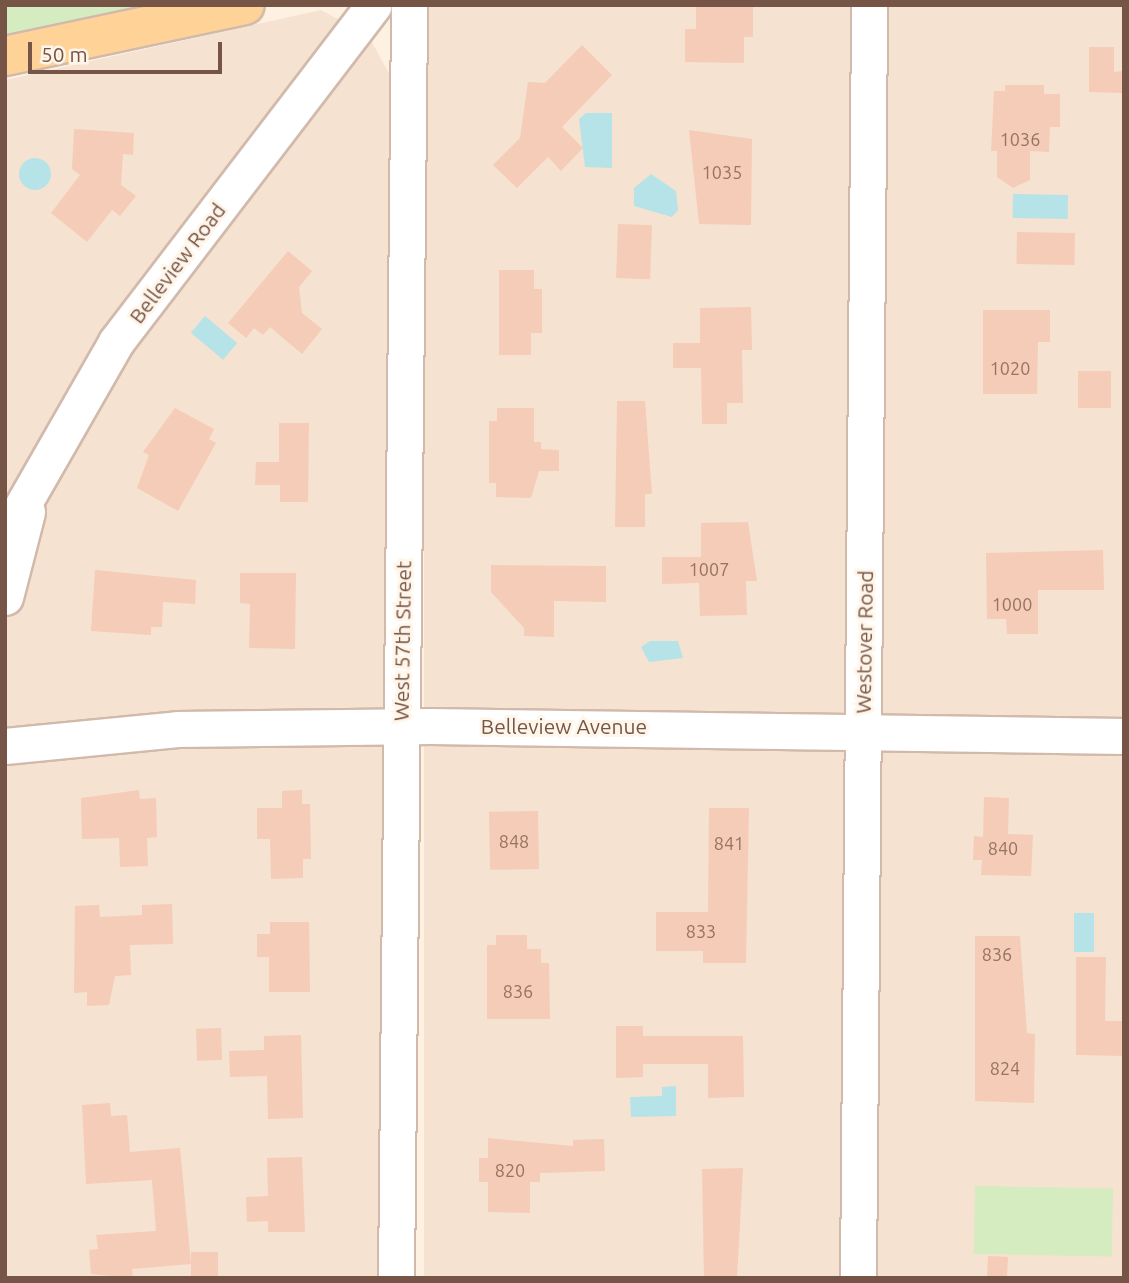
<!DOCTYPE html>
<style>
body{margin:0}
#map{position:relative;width:1129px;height:1283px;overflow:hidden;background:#fef1e2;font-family:Ubuntu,sans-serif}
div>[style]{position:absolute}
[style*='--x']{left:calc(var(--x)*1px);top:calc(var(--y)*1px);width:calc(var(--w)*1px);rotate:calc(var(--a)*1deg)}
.residential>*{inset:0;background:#f6e2d0;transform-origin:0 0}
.green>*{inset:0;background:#d4ecbf;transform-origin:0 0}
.water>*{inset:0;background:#b5e3e8;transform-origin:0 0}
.round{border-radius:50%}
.building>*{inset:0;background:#f5ccb8;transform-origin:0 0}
.roads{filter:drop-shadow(2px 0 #d1baab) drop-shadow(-2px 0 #d1baab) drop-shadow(0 2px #d1baab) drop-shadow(0 -2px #d1baab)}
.minor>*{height:35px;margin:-17.5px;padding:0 17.5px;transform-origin:17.5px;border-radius:17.5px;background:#fff}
.major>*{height:38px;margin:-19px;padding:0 19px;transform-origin:19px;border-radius:19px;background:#ffd397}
span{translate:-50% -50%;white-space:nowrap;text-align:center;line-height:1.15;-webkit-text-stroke:6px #fff5e9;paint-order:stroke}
.number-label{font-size:18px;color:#967363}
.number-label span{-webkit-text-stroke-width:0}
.street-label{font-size:21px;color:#765547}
.frame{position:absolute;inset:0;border:7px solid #765547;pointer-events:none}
.scale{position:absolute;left:28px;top:42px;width:194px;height:32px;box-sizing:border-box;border:4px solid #765547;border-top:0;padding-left:9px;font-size:21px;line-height:24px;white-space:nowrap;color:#765547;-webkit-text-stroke:5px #fff5e9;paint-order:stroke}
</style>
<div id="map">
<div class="residential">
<div style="left:424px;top:5px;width:700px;height:1273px"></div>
<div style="clip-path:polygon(321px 10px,368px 35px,390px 75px,378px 1278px,5px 1278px,5px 80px)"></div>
</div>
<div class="green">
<div style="clip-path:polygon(5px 5px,157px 5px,5px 42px)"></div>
<div style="left:975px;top:1186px;width:138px;height:68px;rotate:1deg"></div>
</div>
<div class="water">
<div style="clip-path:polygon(586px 113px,612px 113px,612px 168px,585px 167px,579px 119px)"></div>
<div class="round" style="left:19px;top:158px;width:32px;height:32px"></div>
<div style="clip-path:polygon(651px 174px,676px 191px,678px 210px,672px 217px,634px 206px,634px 188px)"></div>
<div style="left:1013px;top:194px;width:55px;height:24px;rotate:1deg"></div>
<div style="left:205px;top:316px;width:42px;height:22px;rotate:40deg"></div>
<div style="clip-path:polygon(650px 641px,678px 641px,683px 658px,649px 662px,641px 647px)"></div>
<div style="left:1074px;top:913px;width:20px;height:39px"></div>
<div style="clip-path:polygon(676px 1086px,676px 1116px,631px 1117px,630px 1097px,662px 1096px,662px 1087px)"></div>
</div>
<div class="building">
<div style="clip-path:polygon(696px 5px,753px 5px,753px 37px,744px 37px,744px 63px,685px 62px,685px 29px,696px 29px)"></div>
<div style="clip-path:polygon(582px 45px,612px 75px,562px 127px,583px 148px,561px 171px,548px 157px,517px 188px,493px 165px,520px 138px,528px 82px,545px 83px)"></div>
<div style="clip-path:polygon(1089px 47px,1114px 47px,1114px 72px,1124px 71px,1124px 93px,1089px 92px)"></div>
<div style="clip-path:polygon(1005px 85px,1044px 85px,1044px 94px,1060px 94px,1060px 127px,1050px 127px,1049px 152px,1030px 151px,1030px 180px,1013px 188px,997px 177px,997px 151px,991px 151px,994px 91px,1005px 91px)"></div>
<div style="clip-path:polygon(74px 129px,134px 133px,133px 155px,123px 154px,121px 185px,136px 196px,120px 216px,112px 210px,87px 242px,51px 213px,80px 175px,72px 169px)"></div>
<div style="clip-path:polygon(689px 130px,752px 139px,751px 225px,699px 224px)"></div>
<div style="left:618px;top:224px;width:34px;height:54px;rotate:2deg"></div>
<div style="left:1017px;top:232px;width:58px;height:32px;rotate:1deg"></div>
<div style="clip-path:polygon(288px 251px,312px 271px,299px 287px,302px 313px,322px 329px,302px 354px,270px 327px,263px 335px,254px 328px,246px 338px,228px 323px)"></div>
<div style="clip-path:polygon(499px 270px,534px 270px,534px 289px,542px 289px,542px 333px,531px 333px,531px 355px,499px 355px)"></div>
<div style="clip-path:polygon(751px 307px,752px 350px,742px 350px,743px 403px,727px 403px,727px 424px,702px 424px,701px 368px,673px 368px,673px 343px,700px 343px,700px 308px)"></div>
<div style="clip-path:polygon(983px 310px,1050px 310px,1050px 342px,1038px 342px,1037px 394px,983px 394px)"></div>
<div style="left:1078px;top:371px;width:33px;height:37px"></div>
<div style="clip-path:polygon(617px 401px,645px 401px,652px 494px,645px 494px,645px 527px,615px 527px)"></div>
<div style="clip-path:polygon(175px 408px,214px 429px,209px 439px,216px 443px,178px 511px,137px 488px,149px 455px,143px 452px)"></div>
<div style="clip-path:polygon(497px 408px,534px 408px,534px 442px,541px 442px,541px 449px,559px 450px,559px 471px,539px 471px,531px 498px,496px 497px,496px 483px,489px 483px,489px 421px,497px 421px)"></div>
<div style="clip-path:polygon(279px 423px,309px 423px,308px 502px,280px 502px,280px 485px,255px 485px,256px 462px,279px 462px)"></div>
<div style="clip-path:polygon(748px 522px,757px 581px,746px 581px,747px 615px,700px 616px,699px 583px,662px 584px,662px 557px,701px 557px,701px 523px)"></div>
<div style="clip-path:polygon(1103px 550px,1104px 590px,1038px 590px,1038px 634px,1007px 634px,1006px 619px,987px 619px,986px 553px)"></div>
<div style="clip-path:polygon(491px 565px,606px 566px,606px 602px,554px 601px,554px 637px,524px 636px,524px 628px,491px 592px)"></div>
<div style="clip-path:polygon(95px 570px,196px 580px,195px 604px,163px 602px,162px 627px,151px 627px,151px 635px,91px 631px)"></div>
<div style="clip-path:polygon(240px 573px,296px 573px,295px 649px,249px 648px,250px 604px,240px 603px)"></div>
<div style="clip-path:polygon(139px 790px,140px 799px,156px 798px,157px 837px,147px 838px,148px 866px,120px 867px,119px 838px,82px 839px,81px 798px)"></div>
<div style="clip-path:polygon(302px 790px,302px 804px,310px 804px,311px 859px,303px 859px,303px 878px,271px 879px,270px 839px,257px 839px,257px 808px,282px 808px,282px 791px)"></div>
<div style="clip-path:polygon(984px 797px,1009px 798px,1008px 834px,1033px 835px,1031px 876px,981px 875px,982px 860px,973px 860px,974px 836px,983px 837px)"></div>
<div style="clip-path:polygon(709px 808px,749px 808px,746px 963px,703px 963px,703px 951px,656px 951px,656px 912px,708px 912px)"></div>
<div style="left:538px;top:811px;width:58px;height:49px;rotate:89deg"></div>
<div style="clip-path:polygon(172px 904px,173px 944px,130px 945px,131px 975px,115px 976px,109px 1005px,87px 1006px,87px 992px,74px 993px,75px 906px,99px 905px,100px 917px,142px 915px,142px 905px)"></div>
<div style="clip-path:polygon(270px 922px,309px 922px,310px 992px,269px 992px,269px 957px,257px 957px,257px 934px,270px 934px)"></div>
<div style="clip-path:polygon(496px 935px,527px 935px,527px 949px,541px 949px,541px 963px,549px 963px,550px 1019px,487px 1019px,487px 945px,496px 945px)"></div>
<div style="clip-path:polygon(975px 936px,1020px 936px,1027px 1033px,1035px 1034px,1034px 1103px,975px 1101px)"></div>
<div style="clip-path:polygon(1076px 957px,1106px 957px,1105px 1021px,1124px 1021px,1124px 1056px,1076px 1055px)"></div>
<div style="clip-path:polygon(616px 1026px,643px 1026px,643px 1036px,743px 1036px,744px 1097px,708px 1098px,708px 1064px,643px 1064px,643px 1077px,616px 1078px)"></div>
<div style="left:221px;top:1028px;width:32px;height:25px;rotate:88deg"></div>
<div style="clip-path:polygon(301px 1035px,303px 1118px,268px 1119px,267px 1076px,230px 1077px,229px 1051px,264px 1050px,264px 1036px)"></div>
<div style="clip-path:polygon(110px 1103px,111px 1116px,127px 1115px,130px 1152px,180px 1148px,191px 1264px,132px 1269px,133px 1278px,91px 1274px,89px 1250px,98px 1249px,96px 1235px,156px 1231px,152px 1180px,86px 1184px,82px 1105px)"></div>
<div style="clip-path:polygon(488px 1138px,573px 1146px,573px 1140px,604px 1139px,605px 1171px,540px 1173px,540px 1182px,530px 1182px,530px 1213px,488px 1212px,488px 1182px,479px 1182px,479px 1158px,488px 1158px)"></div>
<div style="clip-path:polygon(302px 1157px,305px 1232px,268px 1232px,268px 1221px,247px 1222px,246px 1197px,268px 1196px,267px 1158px)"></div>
<div style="clip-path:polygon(743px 1168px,737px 1278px,704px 1278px,702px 1169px)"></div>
<div style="left:218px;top:1252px;width:26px;height:27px;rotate:90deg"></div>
<div style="left:988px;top:1256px;width:20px;height:22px;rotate:3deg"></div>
</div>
<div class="roads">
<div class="minor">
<div style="--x:5;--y:536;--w:224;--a:-60.2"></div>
<div style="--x:116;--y:342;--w:424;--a:-52.6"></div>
<div style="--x:5;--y:597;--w:88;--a:-75.5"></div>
<div style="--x:5;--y:746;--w:173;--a:-5.6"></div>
<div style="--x:177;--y:729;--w:254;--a:-0.7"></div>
<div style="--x:431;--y:726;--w:693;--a:0.83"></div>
<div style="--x:396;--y:1278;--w:1273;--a:-89.41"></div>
<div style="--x:858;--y:1278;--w:1273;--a:-89.5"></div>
</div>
<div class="major">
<div style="--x:5;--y:56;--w:245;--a:-12"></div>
</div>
</div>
<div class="number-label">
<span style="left:1020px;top:139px">1036</span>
<span style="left:722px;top:172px">1035</span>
<span style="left:1010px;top:368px">1020</span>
<span style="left:709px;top:569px">1007</span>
<span style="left:1012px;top:604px">1000</span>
<span style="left:514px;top:841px">848</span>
<span style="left:729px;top:843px">841</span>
<span style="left:1003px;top:848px">840</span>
<span style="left:701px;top:931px">833</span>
<span style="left:997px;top:954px">836</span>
<span style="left:518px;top:991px">836</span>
<span style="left:1005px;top:1068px">824</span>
<span style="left:510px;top:1170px">820</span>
</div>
<div class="street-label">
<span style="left:177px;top:263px;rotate:-53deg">Belleview Road</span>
<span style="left:402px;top:641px;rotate:-89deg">West 57th Street</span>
<span style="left:864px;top:642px;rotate:-89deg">Westover Road</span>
<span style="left:564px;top:726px">Belleview Avenue</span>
</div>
<div class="frame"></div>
<div class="scale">50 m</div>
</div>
